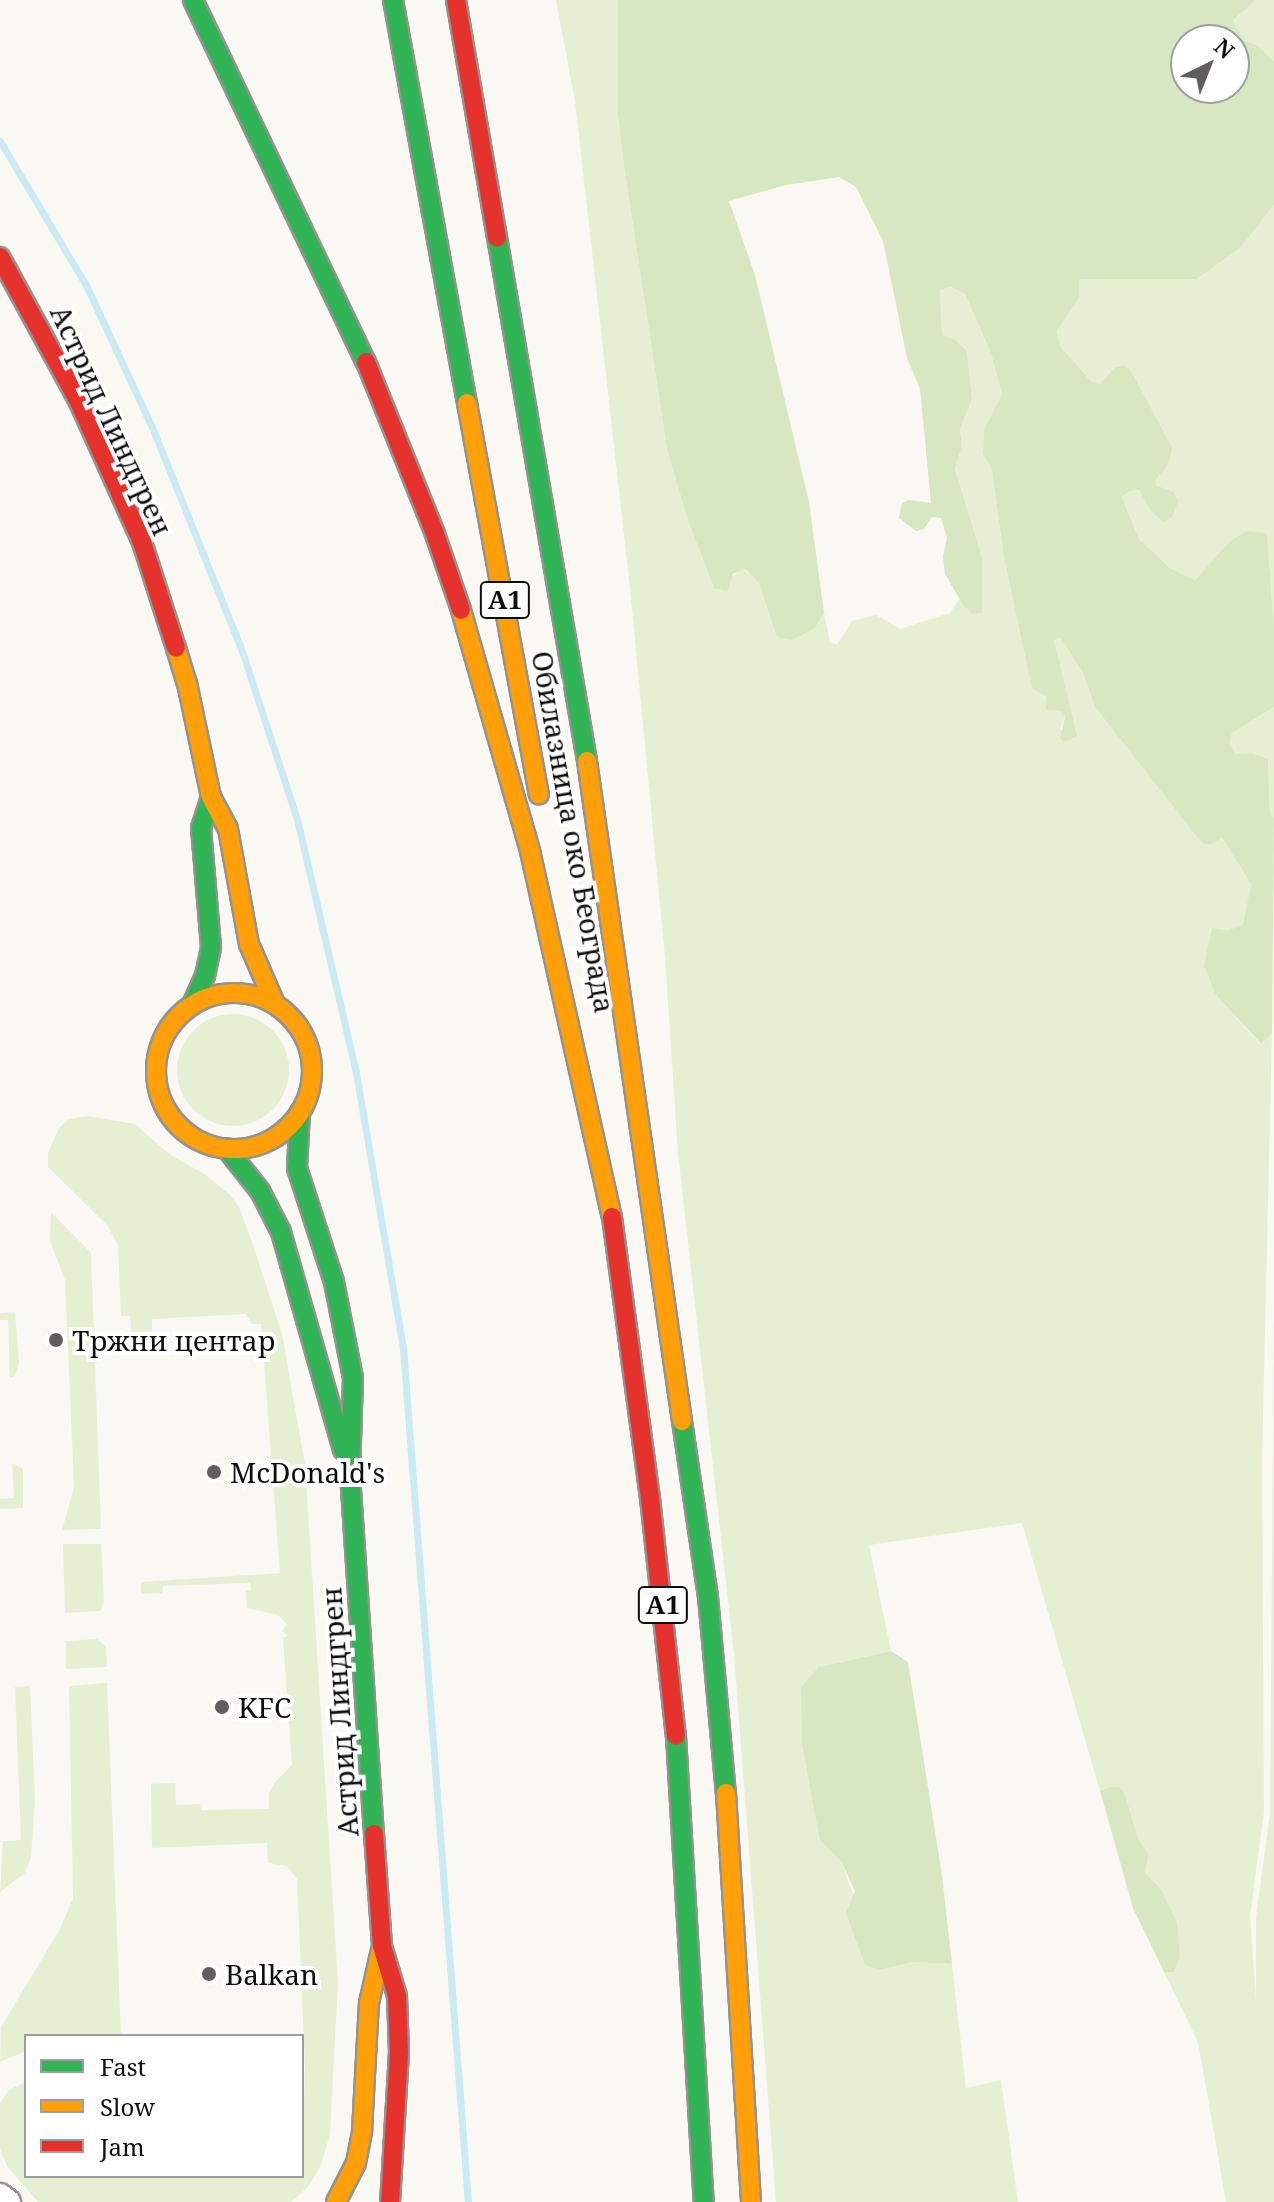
<!DOCTYPE html>
<meta charset="utf-8">
<style>
body{margin:0}
#map{position:relative;width:1274px;height:2202px;overflow:hidden;background:#faf8f2;font-family:"Noto Serif",serif}
div>[style]{position:absolute}
[style*='--x']{left:calc(var(--x)*1px);top:calc(var(--y)*1px);width:calc(var(--w)*1px);rotate:calc(var(--a)*1deg)}
.green>*{inset:0;background:#e7efd3}
.round{border-radius:50%}
.forest>*{inset:0;background:#d9e6c2}
.stream>*{height:7px;margin:-3.5px;padding:0 3.5px;transform-origin:3.5px;border-radius:3.5px;background:#caebf3}
.roads{filter:drop-shadow(2px 0 #949390) drop-shadow(-2px 0 #949390) drop-shadow(0 2px #949390) drop-shadow(0 -2px #949390)}
.street>*{height:24px;margin:-12px;padding:0 12px;transform-origin:12px;border-radius:12px;background:#fefefd}
.fast>*{height:18px;margin:-9px;padding:0 9px;transform-origin:9px;border-radius:9px;background:#30b455}
.slow>*{height:18px;margin:-9px;padding:0 9px;transform-origin:9px;border-radius:9px;background:#ff9f0a}
.slow>.ring{margin:-9px;padding:0;box-sizing:content-box;background:none;border:18px solid #ff9f0a;border-radius:50%}
.jam>*{height:18px;margin:-9px;padding:0 9px;transform-origin:9px;border-radius:9px;background:#e5322d}
.dots>*{width:22px;height:22px;translate:-50% -50%;box-sizing:border-box;border:4px solid #fff;border-radius:50%}
span{translate:-50% -50%;white-space:nowrap;text-align:center;line-height:1.15;-webkit-text-stroke:8px #fff;paint-order:stroke}
.shield-label span{padding:2px 6px;background:#fff;border:2px solid;border-radius:6px;-webkit-text-stroke-width:0}
.shield-label{font-size:26px;color:#0d0d0d;font-weight:700}
.street-label{font-size:28px;color:#0d0d0d}
.poi-label{font-size:28px;color:#0d0d0d}
.left{translate:0 -50%;text-align:left}
.legend{position:absolute;left:24px;top:2034px;width:280px;height:144px;box-sizing:border-box;background:#fff;border:2px solid #9e9e9e;margin:0;padding:10px 14px;list-style:none;font-size:24px;color:#0d0d0d}
.legend li{display:flex;align-items:center;gap:16px;height:40px}
.legend b{width:40px;border:2px solid #9e9e9e}
.north{position:absolute;left:1170px;top:24px;width:80px;height:80px;box-sizing:border-box;background:#fff;border:2px solid #9e9e9e;border-radius:50%;rotate:43deg;font-size:22px;font-weight:700;line-height:32px;text-align:center;color:#0d0d0d}
.north::after{content:'';display:block;margin:auto;width:28px;height:36px;background:#605f5d;clip-path:polygon(50% 0,100% 100%,50% 72%,0 100%)}
</style>
<div id="map">
<div class="green">
<div style="clip-path:polygon(556px 0,618px 0,618px 115px,623px 159px,667px 449px,688px 521px,714px 588px,744px 569px,759px 583px,778px 637px,815px 628px,824px 613px,830px 643px,838px 644px,852px 621px,876px 615px,900px 629px,950px 613px,959px 599px,963px 605px,982px 557px,955px 469px,962px 446px,960px 429px,972px 399px,967px 351px,956px 340px,942px 335px,940px 290px,951px 287px,965px 294px,991px 353px,1002px 394px,984px 429px,983px 454px,992px 470px,1004px 558px,1032px 687px,1062px 711px,1065px 717px,1060px 729px,1076px 736px,1054px 640px,1061px 638px,1083px 673px,1095px 707px,1202px 842px,1221px 837px,1251px 884px,1243px 925px,1228px 932px,1216px 995px,1260px 1044px,1272px 1033px,1262px 1460px,1264px 1812px,1250px 1916px,1256px 1999px,1256px 1917px,1270px 1813px,1274px 1312px,1274px 2202px,1226px 2202px,1198px 2042px,1164px 1972px,1174px 1972px,1161px 1889px,1145px 1873px,1147px 1854px,1138px 1838px,1125px 1794px,1109px 1787px,1100px 1791px,1022px 1523px,869px 1545px,891px 1651px,819px 1667px,820px 1841px,842px 1863px,880px 1970px,911px 1962px,952px 1964px,966px 2088px,1001px 2080px,1018px 2202px,776px 2202px,734px 1655px,678px 1153px,665px 957px,630px 588px,575px 101px)"></div>
<div style="clip-path:polygon(1256px 0,1274px 0,1274px 61px,1258px 46px,1244px 40px,1233px 20px)"></div>
<div style="clip-path:polygon(1274px 205px,1274px 630px,1267px 533px,1229px 542px,1195px 580px,1170px 568px,1139px 539px,1122px 496px,1129px 491px,1140px 490px,1151px 511px,1157px 486px,1155px 481px,1169px 463px,1130px 369px,1123px 365px,1115px 367px,1100px 384px,1091px 381px,1060px 346px,1057px 331px,1079px 297px,1080px 279px,1197px 279px,1241px 247px)"></div>
<div style="clip-path:polygon(1274px 707px,1274px 818px,1270px 814px,1268px 759px,1252px 753px,1236px 754px,1230px 743px,1232px 733px)"></div>
<div class="round" style="left:177px;top:1014px;width:112px;height:112px"></div>
<div style="clip-path:polygon(86px 1116px,135px 1124px,169px 1154px,206px 1175px,230px 1195px,239px 1207px,253px 1245px,282px 1334px,305px 1464px,338px 1983px,330px 2134px,321px 2165px,308px 2187px,291px 2202px,38px 2202px,7px 2166px,0 2149px,0 2103px,8px 2091px,26px 2081px,26px 2176px,302px 2176px,305px 2067px,297px 1879px,287px 1866px,268px 1863px,267px 1843px,152px 1848px,151px 1784px,175px 1783px,176px 1805px,200px 1804px,201px 1810px,269px 1809px,269px 1793px,275px 1782px,292px 1765px,283px 1638px,288px 1636px,282px 1631px,287px 1624px,278px 1615px,247px 1608px,246px 1591px,251px 1590px,250px 1583px,163px 1586px,162px 1593px,141px 1594px,141px 1582px,280px 1573px,261px 1324px,252px 1324px,246px 1314px,152px 1319px,152px 1331px,131px 1333px,130px 1316px,121px 1316px,118px 1245px,107px 1225px,48px 1167px,48px 1153px,59px 1128px,69px 1119px)"></div>
<div style="clip-path:polygon(51px 1212px,91px 1253px,101px 1529px,62px 1530px,74px 1487px,65px 1280px,50px 1241px)"></div>
<div style="clip-path:polygon(15px 1312px,19px 1363px,15px 1376px,10px 1378px,8px 1320px,0 1320px,0 1313px)"></div>
<div style="clip-path:polygon(12px 1463px,23px 1469px,23px 1508px,0 1509px,0 1499px,14px 1498px)"></div>
<div style="clip-path:polygon(63px 1544px,101px 1544px,104px 1602px,100px 1611px,65px 1613px)"></div>
<div style="clip-path:polygon(97px 1639px,106px 1647px,107px 1667px,66px 1669px,66px 1641px)"></div>
<div style="clip-path:polygon(107px 1683px,121px 2036px,26px 2036px,26px 2051px,0 2062px,1px 2027px,60px 1929px,73px 1898px,69px 1686px)"></div>
<div style="clip-path:polygon(30px 1686px,35px 1800px,31px 1857px,25px 1873px,0 1892px,3px 1841px,21px 1840px,15px 1687px)"></div>
</div>
<div class="forest">
<div style="clip-path:polygon(evenodd,618px 0,1256px 0,1233px 20px,1244px 40px,1258px 46px,1274px 61px,1274px 205px,1241px 247px,1197px 279px,1080px 279px,1079px 297px,1057px 331px,1060px 346px,1091px 381px,1100px 384px,1115px 367px,1123px 365px,1130px 369px,1172px 448px,1169px 463px,1155px 481px,1157px 486px,1174px 492px,1178px 501px,1173px 516px,1164px 523px,1151px 511px,1139px 490px,1129px 491px,1122px 497px,1139px 539px,1170px 568px,1195px 580px,1229px 542px,1246px 531px,1267px 533px,1274px 630px,1274px 707px,1232px 733px,1230px 743px,1236px 754px,1252px 753px,1268px 759px,1270px 814px,1274px 818px,1272px 1033px,1261px 1044px,1216px 995px,1204px 966px,1212px 928px,1228px 931px,1243px 924px,1251px 884px,1222px 838px,1210px 845px,1202px 843px,1095px 707px,1083px 673px,1061px 638px,1054px 640px,1077px 736px,1065px 742px,1060px 738px,1065px 717px,1062px 711px,1046px 710px,1046px 697px,1032px 688px,1004px 558px,992px 470px,983px 454px,984px 429px,1002px 394px,991px 353px,965px 294px,951px 287px,940px 290px,942px 335px,956px 340px,967px 351px,972px 399px,960px 429px,962px 446px,955px 469px,982px 557px,982px 613px,973px 614px,963px 605px,945px 574px,943px 556px,947px 538px,941px 518px,932px 517px,924px 529px,916px 531px,899px 518px,902px 503px,909px 500px,931px 503px,920px 389px,907px 358px,883px 241px,856px 187px,839px 177px,786px 185px,729px 201px,755px 275px,809px 502px,824px 613px,815px 628px,792px 640px,777px 637px,759px 583px,745px 569px,733px 574px,727px 591px,714px 588px,688px 521px,667px 449px,623px 159px,618px 115px,618px 0,1186px 40px,1234px 40px,1234px 88px,1186px 88px,1186px 40px)"></div>
<div style="clip-path:polygon(891px 1651px,908px 1662px,942px 1875px,952px 1964px,912px 1962px,880px 1970px,865px 1965px,846px 1913px,855px 1891px,842px 1863px,820px 1841px,802px 1744px,801px 1687px,819px 1667px)"></div>
<div style="clip-path:polygon(1109px 1787px,1119px 1787px,1125px 1794px,1138px 1838px,1148px 1854px,1145px 1873px,1161px 1889px,1177px 1923px,1180px 1957px,1174px 1972px,1164px 1972px,1133px 1908px,1100px 1791px)"></div>
</div>
<div class="stream">
<div style="--x:0;--y:141;--w:168;--a:59.2"></div>
<div style="--x:86;--y:285;--w:157;--a:65.1"></div>
<div style="--x:152;--y:427;--w:241;--a:68.1"></div>
<div style="--x:242;--y:651;--w:177;--a:71.9"></div>
<div style="--x:297;--y:819;--w:261;--a:76.9"></div>
<div style="--x:356;--y:1073;--w:279;--a:80.3"></div>
<div style="--x:403;--y:1348;--w:856;--a:85.65"></div>
</div>
<div class="roads">
<div class="street">
<div style="--x:0;--y:2196;--w:10;--a:37"></div>
</div>
<div class="fast">
<div style="--x:193;--y:0;--w:401;--a:64.5"></div>
<div style="--x:393;--y:0;--w:410;--a:79.6"></div>
<div style="--x:497;--y:237;--w:532;--a:80.25"></div>
<div style="--x:192;--y:1005;--w:32;--a:-66"></div>
<div style="--x:205;--y:976;--w:30;--a:-78"></div>
<div style="--x:211;--y:947;--w:119;--a:-94.8"></div>
<div style="--x:201;--y:828;--w:33;--a:-72"></div>
<div style="--x:300;--y:1112;--w:56;--a:93.1"></div>
<div style="--x:297;--y:1168;--w:120;--a:72"></div>
<div style="--x:334;--y:1282;--w:98;--a:78.8"></div>
<div style="--x:353;--y:1378;--w:96;--a:91.8"></div>
<div style="--x:350;--y:1474;--w:361;--a:86.2"></div>
<div style="--x:226;--y:1148;--w:55;--a:51.7"></div>
<div style="--x:260;--y:1191;--w:46;--a:62.9"></div>
<div style="--x:281;--y:1232;--w:227;--a:74.1"></div>
<div style="--x:682;--y:1421;--w:178;--a:81.6"></div>
<div style="--x:708;--y:1597;--w:197;--a:84.8"></div>
<div style="--x:676;--y:1736;--w:467;--a:86.6"></div>
</div>
<div class="slow">
<div style="--x:467;--y:403;--w:398;--a:79.6"></div>
<div style="--x:461;--y:610;--w:251;--a:74"></div>
<div style="--x:530;--y:851;--w:375;--a:77.4"></div>
<div style="--x:176;--y:648;--w:37;--a:73"></div>
<div style="--x:187;--y:683;--w:116;--a:78.1"></div>
<div style="--x:211;--y:797;--w:36;--a:62"></div>
<div style="--x:228;--y:829;--w:117;--a:79.7"></div>
<div style="--x:249;--y:944;--w:65;--a:66.6"></div>
<div style="--x:587;--y:761;--w:667;--a:81.81"></div>
<div class="ring" style="left:156px;top:993px;width:138px;height:138px"></div>
<div style="--x:726;--y:1793;--w:410;--a:86.5"></div>
<div style="--x:336;--y:2202;--w:44;--a:-62.9"></div>
<div style="--x:356;--y:2163;--w:33;--a:-79"></div>
<div style="--x:362;--y:2131;--w:128;--a:-86.9"></div>
<div style="--x:369;--y:2003;--w:54;--a:-77.2"></div>
</div>
<div class="jam">
<div style="--x:456;--y:0;--w:241;--a:80.2"></div>
<div style="--x:0;--y:257;--w:165;--a:61.4"></div>
<div style="--x:79;--y:402;--w:154;--a:65.8"></div>
<div style="--x:142;--y:542;--w:111;--a:72.2"></div>
<div style="--x:366;--y:362;--w:185;--a:68.1"></div>
<div style="--x:435;--y:534;--w:80;--a:71.1"></div>
<div style="--x:612;--y:1217;--w:284;--a:82.3"></div>
<div style="--x:650;--y:1498;--w:239;--a:83.8"></div>
<div style="--x:374;--y:1834;--w:112;--a:85.9"></div>
<div style="--x:382;--y:1946;--w:52;--a:73.3"></div>
<div style="--x:397;--y:1996;--w:56;--a:88"></div>
<div style="--x:399;--y:2052;--w:150;--a:93.4"></div>
</div>
</div>
<div class="dots">
<div style="left:56px;top:1340px;background:#605f5d"></div>
<div style="left:214px;top:1472px;background:#605f5d"></div>
<div style="left:222px;top:1707px;background:#605f5d"></div>
<div style="left:209px;top:1974px;background:#605f5d"></div>
</div>
<div class="shield-label">
<span style="left:505px;top:600px">A1</span>
<span style="left:663px;top:1605px">A1</span>
</div>
<div class="street-label">
<span style="left:112px;top:420px;rotate:65deg">Астрид Линдгрен</span>
<span style="left:574px;top:832px;rotate:80deg">Обилазница око Београда</span>
<span style="left:339px;top:1712px;rotate:-94deg">Астрид Линдгрен</span>
</div>
<div class="poi-label">
<span class="left" style="left:72px;top:1340px">Тржни центар</span>
<span class="left" style="left:230px;top:1472px">McDonald's</span>
<span class="left" style="left:238px;top:1707px">KFC</span>
<span class="left" style="left:225px;top:1974px">Balkan</span>
</div>
<ul class="legend">
<li><b style="height:10px;background:#30b455"></b>Fast</li>
<li><b style="height:10px;background:#ff9f0a"></b>Slow</li>
<li><b style="height:10px;background:#e5322d"></b>Jam</li>
</ul>
<div class="north">N</div>
</div>
